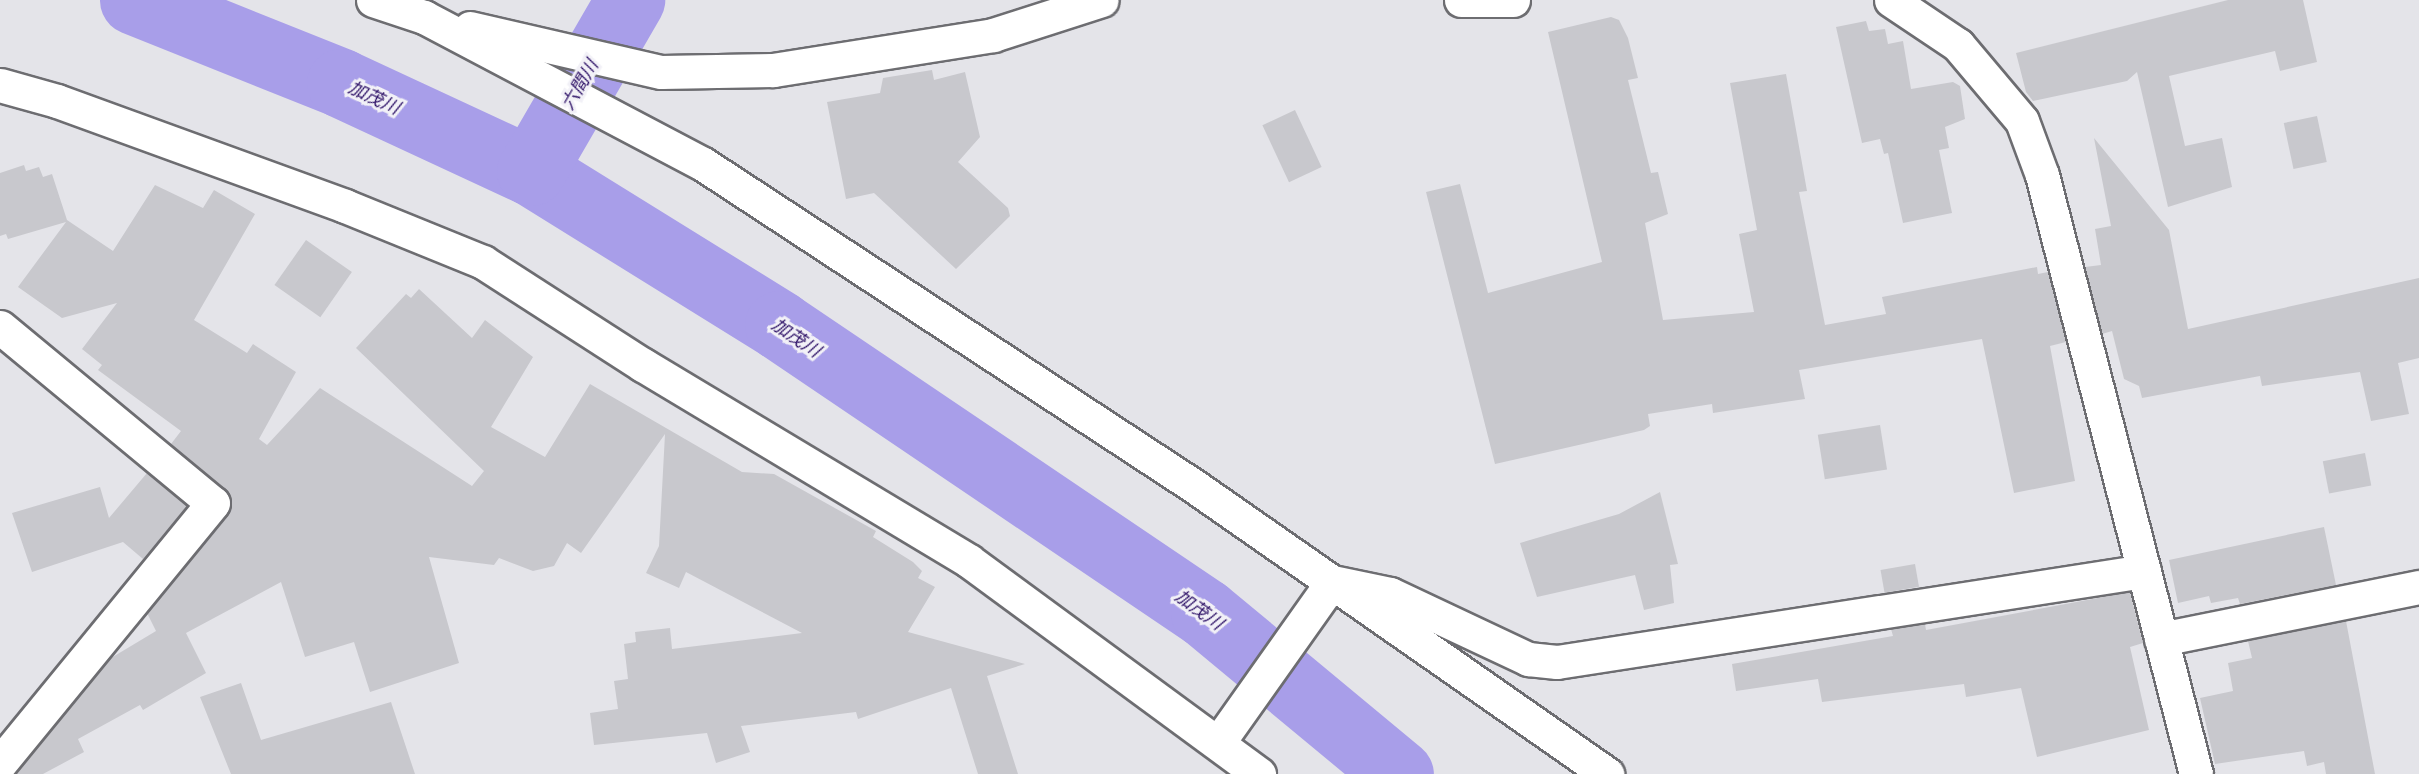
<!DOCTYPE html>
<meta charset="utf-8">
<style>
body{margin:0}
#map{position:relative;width:2419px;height:774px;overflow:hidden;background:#e4e4e9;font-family:Jost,"Noto Sans JP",sans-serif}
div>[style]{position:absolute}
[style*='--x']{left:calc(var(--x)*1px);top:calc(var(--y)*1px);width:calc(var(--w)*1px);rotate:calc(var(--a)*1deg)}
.river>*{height:69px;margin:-34.5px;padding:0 34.5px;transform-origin:34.5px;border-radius:34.5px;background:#a89ee9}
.building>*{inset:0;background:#c8c8cd;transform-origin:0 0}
.roads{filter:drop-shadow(2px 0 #6d6d71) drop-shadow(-2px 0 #6d6d71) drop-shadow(0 2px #6d6d71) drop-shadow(0 -2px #6d6d71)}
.minor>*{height:33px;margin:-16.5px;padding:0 16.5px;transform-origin:16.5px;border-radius:16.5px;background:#fff}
span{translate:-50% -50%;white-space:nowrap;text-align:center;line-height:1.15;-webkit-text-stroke:6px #f2f1f7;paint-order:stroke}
.water-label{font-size:18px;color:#2c1066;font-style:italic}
</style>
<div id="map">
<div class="river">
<div style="--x:134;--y:0;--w:223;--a:21.8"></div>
<div style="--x:341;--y:83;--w:209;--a:24.9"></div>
<div style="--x:531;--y:171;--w:292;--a:31.8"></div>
<div style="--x:779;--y:325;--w:514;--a:34.06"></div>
<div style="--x:1205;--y:613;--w:252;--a:39.7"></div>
<div style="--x:531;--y:171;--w:198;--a:-59.9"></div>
</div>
<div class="building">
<div style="clip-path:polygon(2228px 0,2303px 0,2317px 62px,2280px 71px,2275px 51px,2169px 76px,2185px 146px,2222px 138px,2232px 187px,2168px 207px,2137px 72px,2127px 81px,2033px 101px,2026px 92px,2016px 53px)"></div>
<div style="clip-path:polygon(1611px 17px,1619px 20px,1628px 38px,1638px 78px,1628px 80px,1651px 173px,1658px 172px,1668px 214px,1645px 223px,1663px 320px,1754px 312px,1739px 234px,1757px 230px,1730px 83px,1786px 74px,1807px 191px,1799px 192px,1825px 325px,1886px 314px,1882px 297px,2037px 267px,2038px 274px,2048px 272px,2066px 342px,2050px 346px,2075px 481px,2014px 493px,1982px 339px,1799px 370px,1805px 399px,1713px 413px,1712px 404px,1648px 414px,1650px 426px,1644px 430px,1495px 464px,1426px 192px,1460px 184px,1488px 293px,1602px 262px,1548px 32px)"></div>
<div style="clip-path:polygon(1866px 21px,1869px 31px,1885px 29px,1888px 44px,1903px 41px,1911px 89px,1953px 82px,1960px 86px,1965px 119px,1945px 127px,1949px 148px,1939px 150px,1952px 213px,1903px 223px,1888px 153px,1884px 154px,1880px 139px,1862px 143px,1836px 27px)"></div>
<div style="clip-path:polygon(932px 70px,934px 80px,965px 72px,980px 137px,958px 162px,1008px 208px,1010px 216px,956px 269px,874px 193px,846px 199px,827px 102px,880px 93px,883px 78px)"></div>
<div style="left:1295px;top:110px;width:63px;height:36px;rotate:65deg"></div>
<div style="left:2317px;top:116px;width:47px;height:34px;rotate:78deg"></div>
<div style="clip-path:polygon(2094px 138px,2169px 230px,2188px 329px,2419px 278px,2419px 358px,2398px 363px,2409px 414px,2371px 421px,2360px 372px,2262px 386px,2260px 376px,2142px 398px,2139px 386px,2124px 379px,2112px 331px,2102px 334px,2085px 267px,2101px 265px,2095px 229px,2111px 226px)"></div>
<div style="clip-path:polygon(24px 165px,26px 171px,39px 167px,43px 177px,52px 174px,67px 220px,113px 251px,155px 185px,203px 208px,214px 190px,255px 214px,194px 320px,247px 353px,253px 344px,296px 372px,259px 439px,267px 445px,320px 388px,472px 486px,484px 471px,356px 348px,406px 294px,411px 298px,419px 289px,472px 338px,485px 320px,533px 357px,491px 427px,545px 457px,590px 384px,742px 472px,774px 474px,876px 531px,873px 537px,913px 562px,922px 571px,918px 578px,935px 587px,908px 632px,1025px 664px,987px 676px,1018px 774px,978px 774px,951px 688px,858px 719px,856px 712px,741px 726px,750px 752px,716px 763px,707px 733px,594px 745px,590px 713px,618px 709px,614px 681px,628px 679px,624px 644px,636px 642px,635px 632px,670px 628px,672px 649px,802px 633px,686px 572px,679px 588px,646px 573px,659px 546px,665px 434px,581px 553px,567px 543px,554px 566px,533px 571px,499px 558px,494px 565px,429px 557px,459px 663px,370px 692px,354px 642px,305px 657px,281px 582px,186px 633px,206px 673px,143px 710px,140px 705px,78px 739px,84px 752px,43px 774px,15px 774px,111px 658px,156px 631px,147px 613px,232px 505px,225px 489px,171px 444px,181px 431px,98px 370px,102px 365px,82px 349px,117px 303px,62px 318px,18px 287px,66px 222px,8px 239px,6px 234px,0 236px,0 173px)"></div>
<div style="left:306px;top:240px;width:56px;height:55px;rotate:35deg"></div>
<div style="left:1880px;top:425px;width:45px;height:63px;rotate:81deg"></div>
<div style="left:2365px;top:453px;width:33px;height:43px;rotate:79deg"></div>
<div style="clip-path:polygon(147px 473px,187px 506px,143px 559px,123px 542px,32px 572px,12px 513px,100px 487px,109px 518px)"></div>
<div style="clip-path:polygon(1660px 492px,1678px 564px,1670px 565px,1674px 603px,1644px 610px,1635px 575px,1537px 597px,1520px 543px,1619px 514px)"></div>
<div style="clip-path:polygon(2324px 527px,2336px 585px,2240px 604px,2238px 598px,2211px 603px,2209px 596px,2178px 603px,2169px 560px)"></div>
<div style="left:1915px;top:564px;width:23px;height:35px;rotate:80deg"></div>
<div style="clip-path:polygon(2130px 592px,2143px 643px,2130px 647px,2149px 730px,2037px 757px,2021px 688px,1966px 697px,1964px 684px,1822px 702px,1818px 679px,1736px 691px,1732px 664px,1893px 636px,1891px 629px,1925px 624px,1926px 630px)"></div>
<div style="clip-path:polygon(2346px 621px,2375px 774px,2326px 774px,2324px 762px,2307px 766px,2304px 751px,2215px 764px,2200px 698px,2233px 691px,2228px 663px,2252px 658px,2248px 641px)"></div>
<div style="clip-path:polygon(241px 683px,261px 740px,391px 702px,415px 774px,231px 774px,200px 697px)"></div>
</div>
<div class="roads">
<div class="minor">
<div style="--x:373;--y:0;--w:54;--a:18.4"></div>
<div style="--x:424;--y:17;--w:315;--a:27.8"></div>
<div style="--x:703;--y:164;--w:587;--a:33.26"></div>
<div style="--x:1194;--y:486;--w:504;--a:34.89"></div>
<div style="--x:1461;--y:0;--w:52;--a:0"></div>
<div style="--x:1891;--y:0;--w:81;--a:33.9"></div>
<div style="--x:1958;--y:45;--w:99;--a:49.9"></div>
<div style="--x:2022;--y:121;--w:58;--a:69.7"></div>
<div style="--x:2042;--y:175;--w:618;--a:75.58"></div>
<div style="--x:470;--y:28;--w:196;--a:13"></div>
<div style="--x:661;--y:72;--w:112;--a:-1"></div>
<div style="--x:773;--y:70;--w:223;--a:-9"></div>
<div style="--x:993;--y:35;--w:114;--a:-17.8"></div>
<div style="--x:0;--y:85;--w:59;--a:15.7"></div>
<div style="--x:57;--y:101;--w:307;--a:20"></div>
<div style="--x:345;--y:206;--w:149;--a:22.1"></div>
<div style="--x:483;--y:262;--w:190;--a:32.8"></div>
<div style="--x:643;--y:365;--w:380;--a:31"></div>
<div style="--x:969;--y:561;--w:360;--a:36.3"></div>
<div style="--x:0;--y:327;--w:276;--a:39.6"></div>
<div style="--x:213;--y:503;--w:336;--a:129.3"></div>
<div style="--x:2161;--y:639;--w:263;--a:-11.4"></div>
<div style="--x:1218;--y:743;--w:197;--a:-54.7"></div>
<div style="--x:1332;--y:582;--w:59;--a:11.7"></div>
<div style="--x:1390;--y:594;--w:153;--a:25.2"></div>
<div style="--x:1528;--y:659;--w:29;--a:6"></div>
<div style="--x:1557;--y:662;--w:594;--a:-8.81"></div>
</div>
</div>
<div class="water-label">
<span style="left:580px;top:85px;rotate:-60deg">六間川</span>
<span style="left:374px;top:98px;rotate:25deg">加茂川</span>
<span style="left:796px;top:338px;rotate:34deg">加茂川</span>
<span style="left:1199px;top:610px;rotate:36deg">加茂川</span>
</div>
</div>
